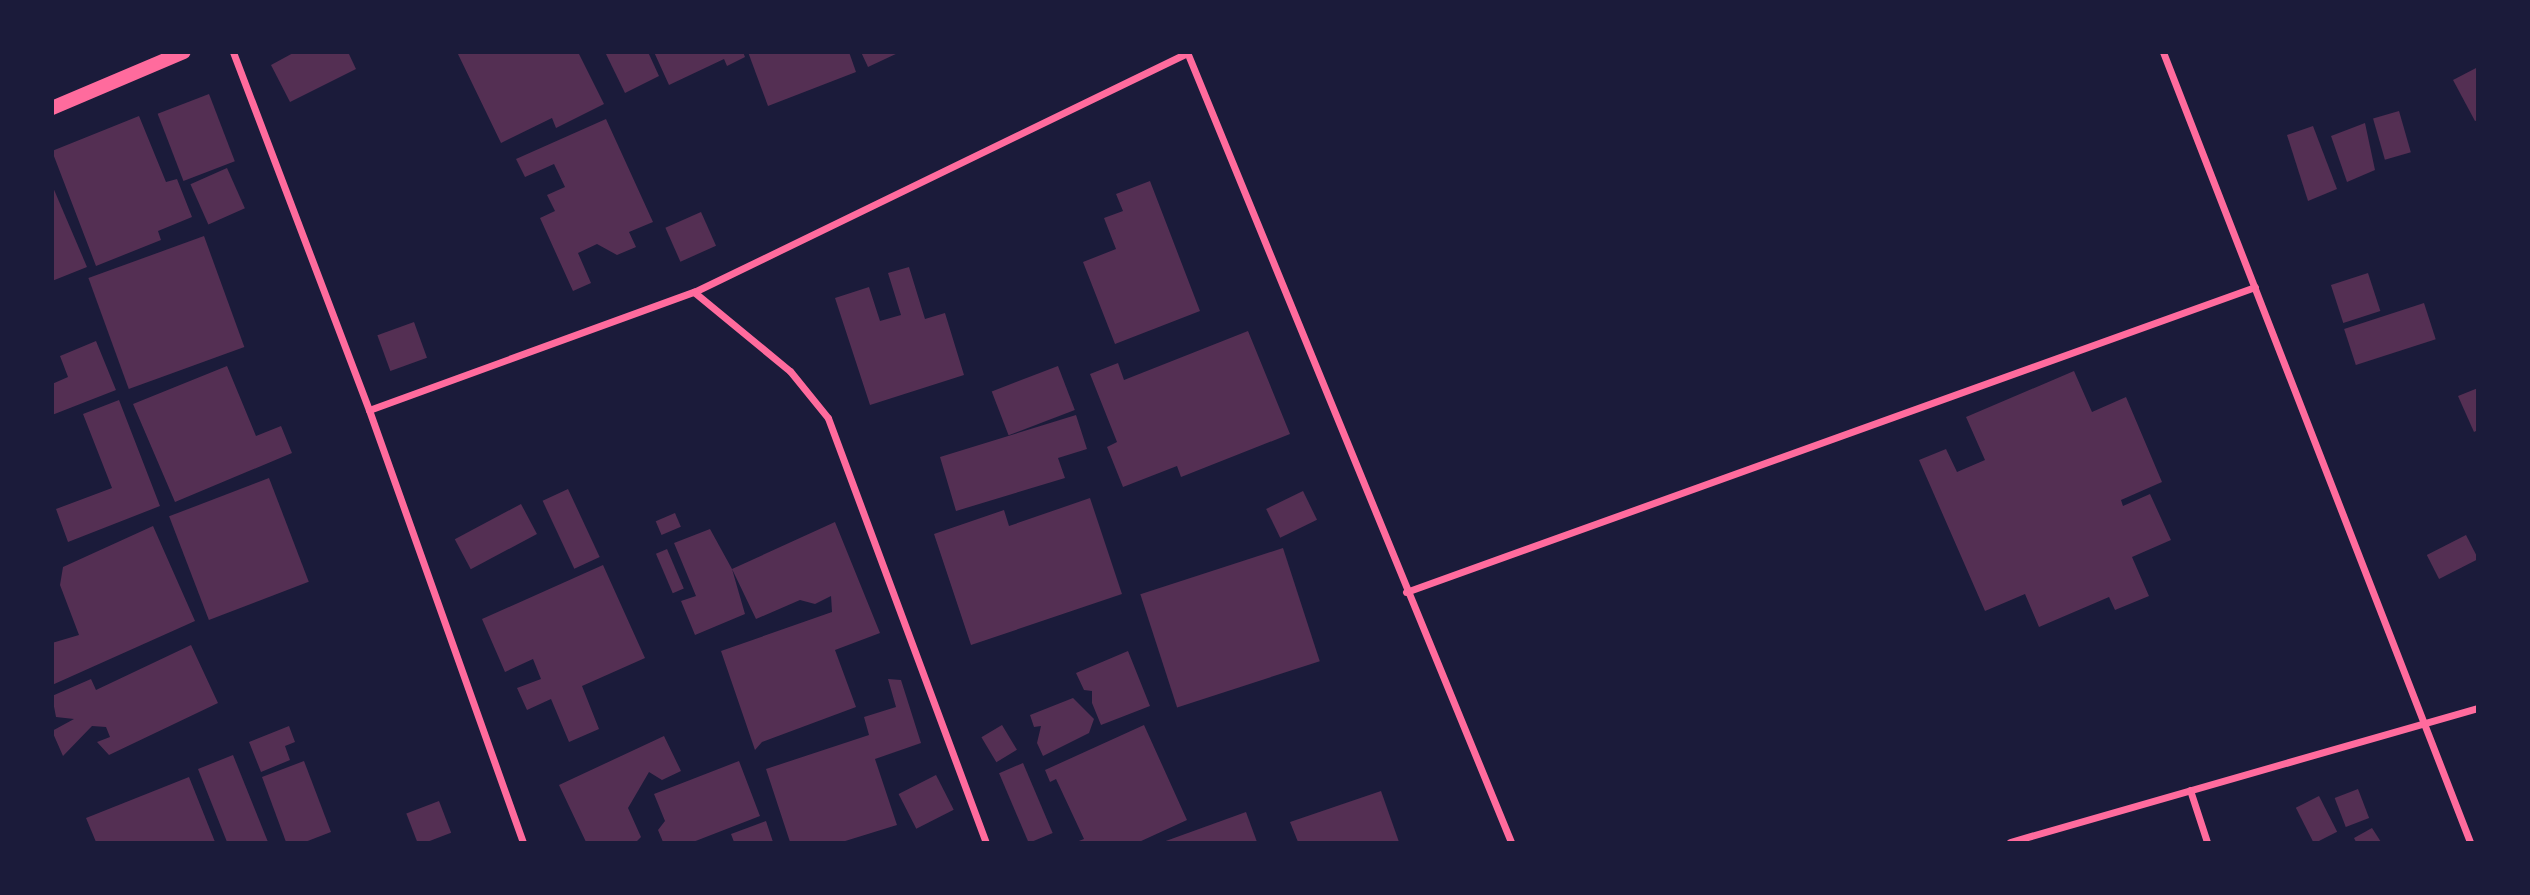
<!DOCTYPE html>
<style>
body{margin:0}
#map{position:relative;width:2530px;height:895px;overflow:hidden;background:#1b1b3a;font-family:Karla,sans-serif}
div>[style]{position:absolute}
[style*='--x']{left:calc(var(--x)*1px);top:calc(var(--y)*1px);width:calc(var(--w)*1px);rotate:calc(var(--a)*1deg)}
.building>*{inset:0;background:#542f53;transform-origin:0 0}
.minor>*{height:7px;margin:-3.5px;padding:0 3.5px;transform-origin:3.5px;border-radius:3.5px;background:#ff6b9d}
.secondary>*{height:14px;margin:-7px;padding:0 7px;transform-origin:7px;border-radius:7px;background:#ff6b9d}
span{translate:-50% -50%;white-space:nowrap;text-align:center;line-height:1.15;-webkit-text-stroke:7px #1b1b3a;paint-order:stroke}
.frame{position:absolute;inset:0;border:54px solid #1b1b3a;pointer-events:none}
</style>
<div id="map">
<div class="building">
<div style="clip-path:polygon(295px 52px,348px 52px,356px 69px,290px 102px,271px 65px)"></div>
<div style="clip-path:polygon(457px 52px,578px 52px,604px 104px,556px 128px,552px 118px,501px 143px)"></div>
<div style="clip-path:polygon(605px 52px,648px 52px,659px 76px,625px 93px)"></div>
<div style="clip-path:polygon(654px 52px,743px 52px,745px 57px,727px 66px,724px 59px,669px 85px)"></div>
<div style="clip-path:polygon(748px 52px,849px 52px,856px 72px,768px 106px)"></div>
<div style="clip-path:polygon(861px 52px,900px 52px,868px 67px)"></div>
<div style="clip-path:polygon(2478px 67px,2478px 120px,2475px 121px,2453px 80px)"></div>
<div style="left:209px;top:94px;width:72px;height:55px;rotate:69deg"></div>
<div style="left:2399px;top:111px;width:43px;height:27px;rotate:74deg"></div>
<div style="clip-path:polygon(139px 116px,166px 182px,177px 179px,192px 217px,158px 231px,161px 240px,96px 266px,52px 151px)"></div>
<div style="clip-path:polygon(606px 119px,653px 222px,629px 232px,636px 247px,617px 255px,597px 244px,578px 253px,591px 283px,573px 291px,540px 218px,555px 211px,547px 195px,565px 187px,554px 164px,525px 177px,516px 159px)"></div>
<div style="clip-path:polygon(2365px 123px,2375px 170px,2347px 182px,2331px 136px)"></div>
<div style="clip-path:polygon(2313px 126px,2337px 189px,2308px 201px,2287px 135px)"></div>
<div style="left:227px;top:168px;width:44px;height:40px;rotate:66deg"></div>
<div style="clip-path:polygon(1150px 181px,1200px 311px,1115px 344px,1083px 262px,1116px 249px,1104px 218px,1123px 211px,1116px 194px)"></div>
<div style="clip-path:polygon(52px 185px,87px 267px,52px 281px)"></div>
<div style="left:701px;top:212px;width:37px;height:39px;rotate:66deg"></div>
<div style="left:204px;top:236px;width:118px;height:123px;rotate:70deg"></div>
<div style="clip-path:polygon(909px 267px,925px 319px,945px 313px,964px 375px,870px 405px,835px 298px,869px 287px,880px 321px,901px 315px,888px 273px)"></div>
<div style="left:2368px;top:273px;width:40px;height:39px;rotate:72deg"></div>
<div style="left:2424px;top:303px;width:38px;height:84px;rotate:72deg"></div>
<div style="left:414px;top:322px;width:38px;height:39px;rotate:70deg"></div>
<div style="clip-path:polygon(1248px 331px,1290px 434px,1181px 477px,1177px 466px,1123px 487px,1107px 447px,1117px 442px,1090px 374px,1118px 363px,1124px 380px)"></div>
<div style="clip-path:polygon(96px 341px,116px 390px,52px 415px,52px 384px,68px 377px,60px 356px)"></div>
<div style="clip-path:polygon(227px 366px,256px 436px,281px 426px,292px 453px,175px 502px,133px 404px)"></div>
<div style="left:1058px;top:366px;width:47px;height:71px;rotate:69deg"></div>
<div style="clip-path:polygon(2074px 371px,2092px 412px,2126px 397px,2162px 482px,2121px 500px,2123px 506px,2150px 494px,2171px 540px,2132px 557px,2149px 596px,2115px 610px,2109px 597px,2039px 627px,2025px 594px,1985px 611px,1919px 460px,1946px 449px,1957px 472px,1985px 460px,1966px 417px)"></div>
<div style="clip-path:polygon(2478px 388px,2478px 430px,2474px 432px,2458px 396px)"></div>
<div style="clip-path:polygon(119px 400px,160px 506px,68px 542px,56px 509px,112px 488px,83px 414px)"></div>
<div style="clip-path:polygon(1076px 415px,1087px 449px,1058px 458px,1065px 478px,956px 511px,940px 457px)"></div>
<div style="left:269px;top:478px;width:111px;height:107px;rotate:69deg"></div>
<div style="left:568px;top:489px;width:75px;height:28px;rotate:65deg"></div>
<div style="left:1303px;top:491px;width:32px;height:41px;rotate:64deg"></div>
<div style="clip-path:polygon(1090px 498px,1122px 594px,971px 645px,934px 534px,1004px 510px,1009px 526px)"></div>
<div style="left:521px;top:504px;width:34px;height:75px;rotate:62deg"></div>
<div style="left:675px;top:513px;width:15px;height:21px;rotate:67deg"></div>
<div style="clip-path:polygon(835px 522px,880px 633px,835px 650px,856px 707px,762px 742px,755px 750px,721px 651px,832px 612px,831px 596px,815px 604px,800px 600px,756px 619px,732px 569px,745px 614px,695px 635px,681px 601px,696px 596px,674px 543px,710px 529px,732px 569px)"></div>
<div style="clip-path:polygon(153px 526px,195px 621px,52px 685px,52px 643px,79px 635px,60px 585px,63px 567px)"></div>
<div style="left:2466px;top:535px;width:27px;height:44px;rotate:63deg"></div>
<div style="left:1283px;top:548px;width:119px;height:150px;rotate:72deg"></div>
<div style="left:667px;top:549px;width:43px;height:12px;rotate:67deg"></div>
<div style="clip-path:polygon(603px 565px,645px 658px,582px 686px,599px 729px,569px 742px,551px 699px,527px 710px,517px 688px,541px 679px,533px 659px,505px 672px,482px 619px)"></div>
<div style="clip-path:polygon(191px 645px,218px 703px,109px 755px,97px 742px,110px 737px,106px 727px,92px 726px,63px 756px,52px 731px,74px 719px,56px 717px,52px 696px,91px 679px,96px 690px)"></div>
<div style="clip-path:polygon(1128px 651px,1150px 706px,1101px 725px,1092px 703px,1092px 691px,1084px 690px,1076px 673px)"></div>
<div style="clip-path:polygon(888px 679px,901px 680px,921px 743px,875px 759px,897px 825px,842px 842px,790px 842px,766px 769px,869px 735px,864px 717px,896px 707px)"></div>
<div style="clip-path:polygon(1073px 698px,1094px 719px,1089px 733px,1043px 756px,1037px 743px,1041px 726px,1034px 727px,1030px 715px)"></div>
<div style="left:1002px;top:725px;width:29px;height:24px;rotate:59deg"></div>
<div style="clip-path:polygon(1144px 725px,1187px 820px,1139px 842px,1076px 842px,1084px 839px,1056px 779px,1050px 782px,1045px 770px)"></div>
<div style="clip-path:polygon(289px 726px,295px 742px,285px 746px,290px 760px,261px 772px,249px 742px)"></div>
<div style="clip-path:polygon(664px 736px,681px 771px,662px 780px,649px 772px,628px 808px,641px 837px,636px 842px,586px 842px,559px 785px)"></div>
<div style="clip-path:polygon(233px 755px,268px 842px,227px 842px,198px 769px)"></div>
<div style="clip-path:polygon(304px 761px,331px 832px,305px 842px,286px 842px,262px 777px)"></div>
<div style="clip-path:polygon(739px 761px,760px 816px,693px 842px,663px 842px,658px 830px,665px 821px,654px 794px)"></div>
<div style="left:1023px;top:763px;width:76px;height:26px;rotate:67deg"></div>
<div style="left:936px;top:775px;width:39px;height:42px;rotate:63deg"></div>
<div style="clip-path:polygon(189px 777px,215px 842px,96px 842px,86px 818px)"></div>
<div style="left:2358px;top:789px;width:31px;height:25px;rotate:69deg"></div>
<div style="clip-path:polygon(1381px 791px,1399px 842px,1298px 842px,1290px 822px)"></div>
<div style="left:2319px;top:796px;width:40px;height:26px;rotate:63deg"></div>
<div style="left:439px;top:801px;width:34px;height:35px;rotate:69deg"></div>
<div style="clip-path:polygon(1246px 812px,1257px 842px,1163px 842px)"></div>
<div style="clip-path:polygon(766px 821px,773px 842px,734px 842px,731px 834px)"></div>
<div style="clip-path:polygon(2372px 828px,2381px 842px,2356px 842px,2354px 838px)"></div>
</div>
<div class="minor">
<div style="--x:233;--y:52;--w:383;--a:69.2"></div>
<div style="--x:369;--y:410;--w:459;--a:70.4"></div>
<div style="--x:1187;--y:52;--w:854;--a:67.7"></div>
<div style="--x:2163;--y:52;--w:848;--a:68.76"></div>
<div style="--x:694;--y:292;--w:548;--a:-25.86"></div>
<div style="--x:369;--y:410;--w:346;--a:-20"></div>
<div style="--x:694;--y:292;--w:124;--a:39.5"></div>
<div style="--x:790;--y:371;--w:60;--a:51"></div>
<div style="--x:828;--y:418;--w:452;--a:69.6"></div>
<div style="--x:1406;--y:592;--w:902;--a:-19.76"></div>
<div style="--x:2190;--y:790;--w:55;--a:71.9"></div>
<div style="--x:2010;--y:842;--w:487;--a:-16"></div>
</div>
<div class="secondary">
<div style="--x:52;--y:108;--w:143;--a:-23"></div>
</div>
<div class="frame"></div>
</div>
